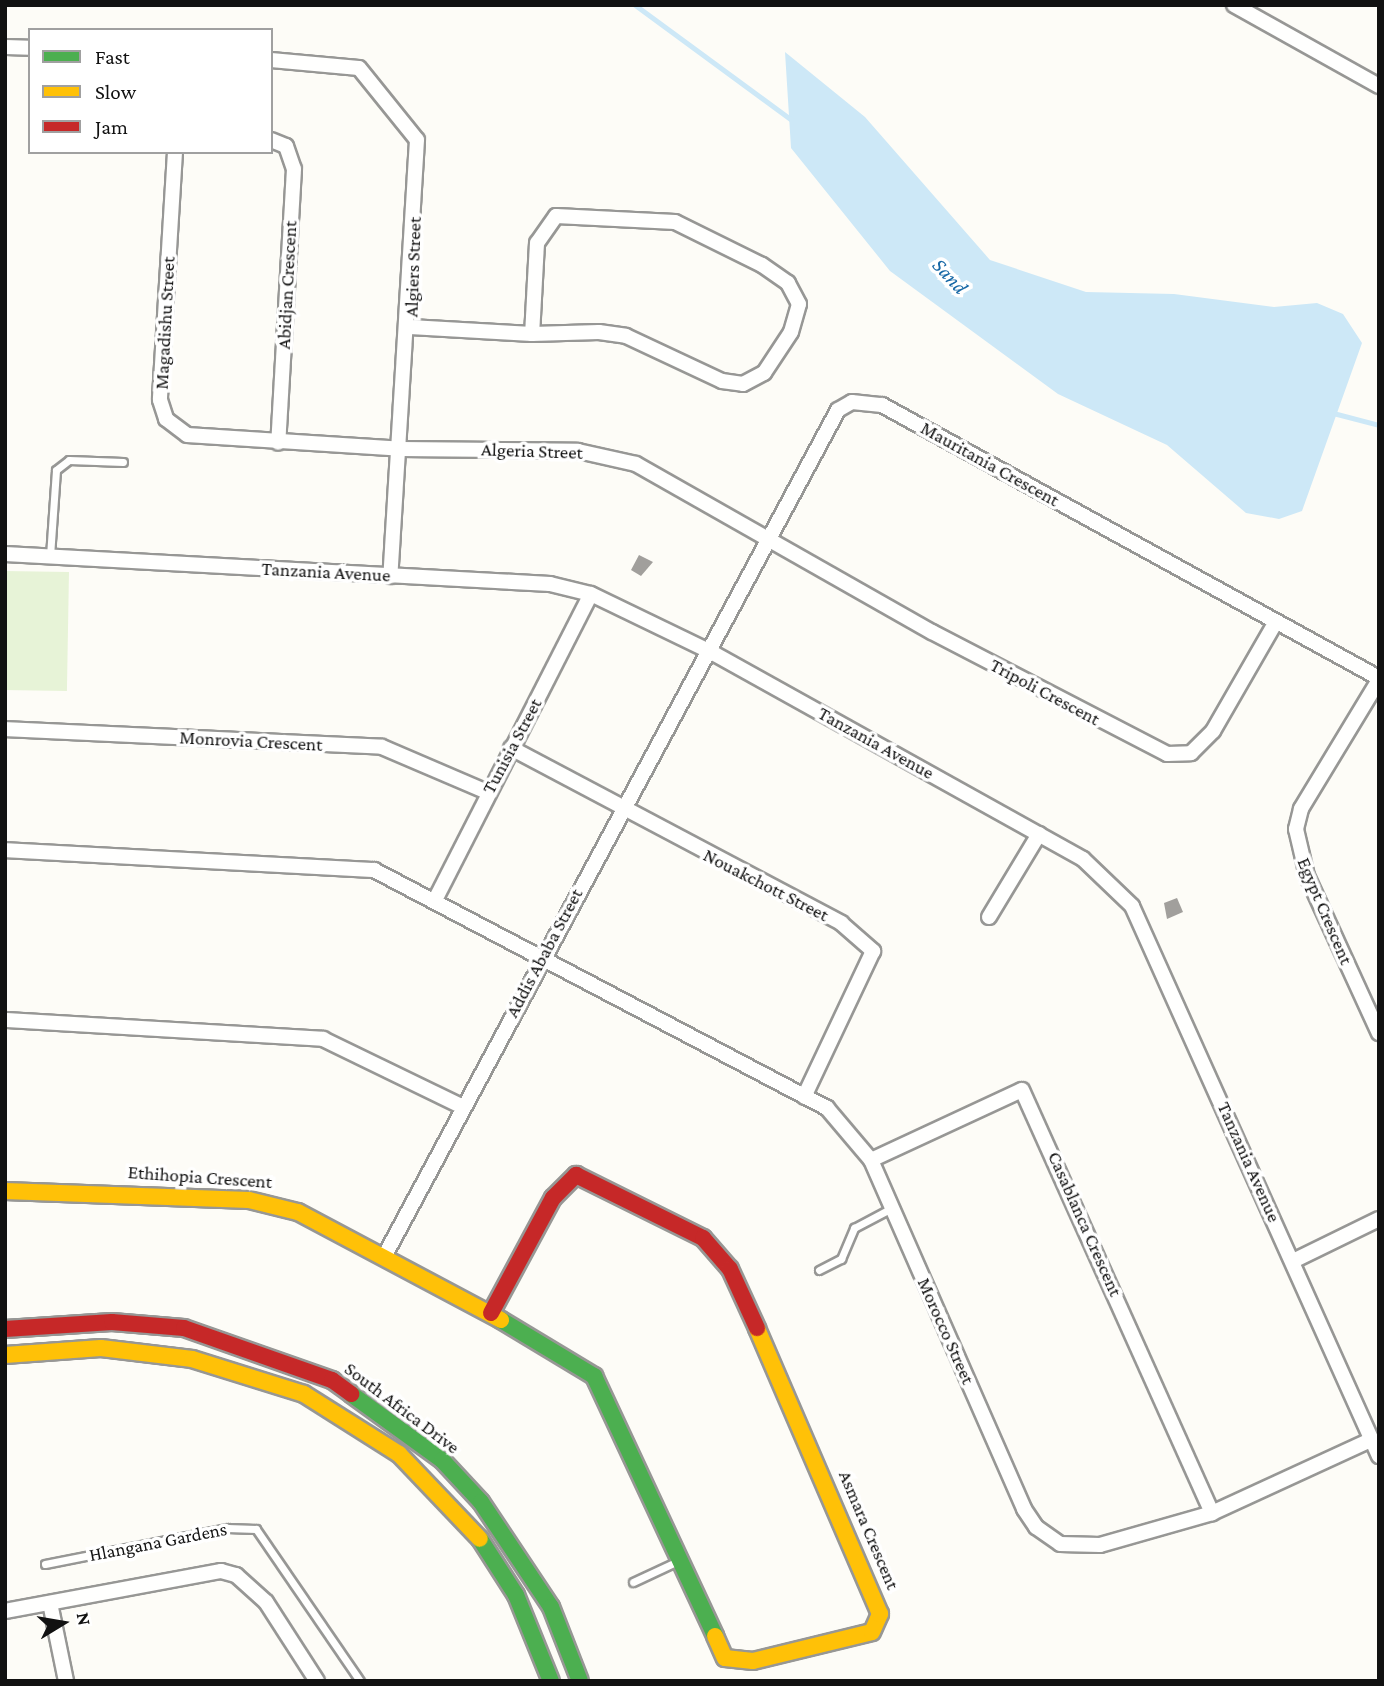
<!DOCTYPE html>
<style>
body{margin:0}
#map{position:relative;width:1384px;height:1686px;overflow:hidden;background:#fdfcf7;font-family:"Crimson Pro",serif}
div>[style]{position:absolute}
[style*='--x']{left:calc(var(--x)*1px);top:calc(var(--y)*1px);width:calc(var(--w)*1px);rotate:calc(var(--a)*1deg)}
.green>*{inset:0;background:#e7f3d7;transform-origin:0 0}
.water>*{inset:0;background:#cde8f7}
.stream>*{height:5px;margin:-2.5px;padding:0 2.5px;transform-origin:2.5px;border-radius:2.5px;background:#cde8f7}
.building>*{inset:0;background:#a19f9c}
.roads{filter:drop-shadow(2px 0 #979795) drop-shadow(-2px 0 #979795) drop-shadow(0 2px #979795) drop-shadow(0 -2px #979795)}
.lane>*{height:7px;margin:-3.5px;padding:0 3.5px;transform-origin:3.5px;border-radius:3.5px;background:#fffffe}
.street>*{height:14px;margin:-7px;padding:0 7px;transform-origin:7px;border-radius:7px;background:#fffffe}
.fast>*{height:16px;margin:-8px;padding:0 8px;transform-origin:8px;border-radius:8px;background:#4caf50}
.slow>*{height:16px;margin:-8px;padding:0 8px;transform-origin:8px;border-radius:8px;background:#ffc107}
.jam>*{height:16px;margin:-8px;padding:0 8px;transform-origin:8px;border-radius:8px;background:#c62828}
span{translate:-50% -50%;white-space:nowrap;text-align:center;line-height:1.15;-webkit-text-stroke:7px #fff;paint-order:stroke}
.street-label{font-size:19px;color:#111}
.water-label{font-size:21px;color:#1768a6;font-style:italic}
.frame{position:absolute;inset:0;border:7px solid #111;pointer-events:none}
.legend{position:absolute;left:28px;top:28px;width:245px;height:126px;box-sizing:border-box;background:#fff;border:2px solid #a0a0a0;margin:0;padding:9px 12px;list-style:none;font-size:21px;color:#111}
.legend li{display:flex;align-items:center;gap:14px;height:35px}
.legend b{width:35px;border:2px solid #a0a0a0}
.north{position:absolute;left:28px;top:1588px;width:70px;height:70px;-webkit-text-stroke:5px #fff;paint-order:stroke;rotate:79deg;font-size:19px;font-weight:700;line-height:28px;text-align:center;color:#111}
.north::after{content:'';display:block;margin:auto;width:24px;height:32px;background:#111;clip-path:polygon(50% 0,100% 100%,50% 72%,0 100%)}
</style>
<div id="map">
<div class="green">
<div style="left:5px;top:571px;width:64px;height:119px;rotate:1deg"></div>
</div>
<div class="water">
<div style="clip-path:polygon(785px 52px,865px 117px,990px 260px,1086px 292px,1174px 294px,1274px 307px,1317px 303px,1343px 314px,1362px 343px,1302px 511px,1279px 519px,1246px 513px,1167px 445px,1058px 394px,890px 271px,791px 148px)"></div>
</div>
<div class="stream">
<div style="--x:635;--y:5;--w:196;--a:36.3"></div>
<div style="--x:1333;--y:413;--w:48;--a:14.6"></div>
</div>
<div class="building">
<div style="clip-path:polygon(639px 555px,653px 562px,641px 576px,631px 570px)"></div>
<div style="clip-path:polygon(1177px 898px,1183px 912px,1167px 919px,1164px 903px)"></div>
</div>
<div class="roads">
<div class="lane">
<div style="--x:50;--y:556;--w:86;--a:-86"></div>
<div style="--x:56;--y:470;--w:16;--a:-38"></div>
<div style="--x:69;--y:460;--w:54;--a:2.1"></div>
<div style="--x:819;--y:1270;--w:25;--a:-27"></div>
<div style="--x:841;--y:1259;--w:34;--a:-67"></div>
<div style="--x:854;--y:1228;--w:43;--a:-27.8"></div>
<div style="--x:45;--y:1564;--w:186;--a:-11.2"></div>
<div style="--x:227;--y:1528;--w:29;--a:2"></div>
<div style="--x:256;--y:1529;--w:184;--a:55.6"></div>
<div style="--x:633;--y:1582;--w:50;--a:-25"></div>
</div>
<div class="street">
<div style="--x:1234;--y:5;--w:166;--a:29.2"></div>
<div style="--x:5;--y:47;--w:25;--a:2"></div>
<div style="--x:271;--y:60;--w:88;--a:5.2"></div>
<div style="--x:359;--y:68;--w:92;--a:51.1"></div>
<div style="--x:417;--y:140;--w:437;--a:93.5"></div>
<div style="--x:271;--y:140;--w:16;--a:22"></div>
<div style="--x:286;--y:146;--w:24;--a:71"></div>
<div style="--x:294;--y:169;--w:274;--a:93.3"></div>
<div style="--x:175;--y:152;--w:248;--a:93.5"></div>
<div style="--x:160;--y:400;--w:20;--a:72"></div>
<div style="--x:166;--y:419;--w:26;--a:37"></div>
<div style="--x:187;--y:435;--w:214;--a:3.7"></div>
<div style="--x:401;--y:449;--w:177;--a:0.6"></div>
<div style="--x:578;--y:451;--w:59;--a:12.6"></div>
<div style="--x:636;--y:464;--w:340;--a:29.6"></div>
<div style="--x:932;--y:632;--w:265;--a:27.4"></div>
<div style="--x:1167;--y:754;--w:24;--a:-2"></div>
<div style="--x:1191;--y:753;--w:31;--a:-45"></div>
<div style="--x:1213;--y:731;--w:125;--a:-60.1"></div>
<div style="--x:410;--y:327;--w:122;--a:3.3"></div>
<div style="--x:532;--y:334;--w:67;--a:-1.7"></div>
<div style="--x:599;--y:332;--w:27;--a:8"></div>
<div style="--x:626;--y:336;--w:106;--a:25.1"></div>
<div style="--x:722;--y:381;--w:21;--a:8"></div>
<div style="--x:743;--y:384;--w:24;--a:-28"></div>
<div style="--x:764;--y:373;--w:49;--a:-56.6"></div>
<div style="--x:791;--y:332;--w:29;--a:-74"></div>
<div style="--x:799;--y:304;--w:24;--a:-118"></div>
<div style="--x:788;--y:283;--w:32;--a:-145"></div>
<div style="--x:762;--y:265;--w:97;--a:-153.7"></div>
<div style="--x:675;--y:222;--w:119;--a:-177.1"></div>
<div style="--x:556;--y:216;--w:33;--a:125"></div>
<div style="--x:537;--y:243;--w:91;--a:93.1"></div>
<div style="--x:5;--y:554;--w:546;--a:3.15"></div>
<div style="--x:550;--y:584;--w:42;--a:13.7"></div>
<div style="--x:591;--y:594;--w:136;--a:25.8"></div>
<div style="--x:713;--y:653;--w:423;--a:29.1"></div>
<div style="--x:1083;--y:859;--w:68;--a:43.8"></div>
<div style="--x:1132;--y:906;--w:603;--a:65.82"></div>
<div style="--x:1379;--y:680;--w:151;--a:121.2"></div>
<div style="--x:1301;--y:809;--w:21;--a:104"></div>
<div style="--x:1296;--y:829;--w:48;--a:76.8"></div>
<div style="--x:1307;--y:876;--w:173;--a:65.4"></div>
<div style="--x:5;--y:729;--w:377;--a:2.7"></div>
<div style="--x:382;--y:747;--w:114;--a:23.2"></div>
<div style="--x:511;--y:748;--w:374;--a:27.9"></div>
<div style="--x:841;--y:923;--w:43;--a:41.2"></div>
<div style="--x:873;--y:951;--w:161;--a:115.3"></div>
<div style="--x:5;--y:850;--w:370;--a:3.1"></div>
<div style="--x:374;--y:870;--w:512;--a:27.72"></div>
<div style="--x:827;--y:1108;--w:68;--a:49.8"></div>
<div style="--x:871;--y:1160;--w:381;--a:66.3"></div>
<div style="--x:1024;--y:1509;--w:22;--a:56"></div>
<div style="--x:1036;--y:1527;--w:29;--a:35"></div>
<div style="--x:1060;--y:1544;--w:40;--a:1.4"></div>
<div style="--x:1100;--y:1545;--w:116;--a:-15.9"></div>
<div style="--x:1212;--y:1513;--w:175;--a:-24.7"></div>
<div style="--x:435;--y:900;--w:343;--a:-63"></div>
<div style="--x:989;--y:917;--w:97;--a:-58.9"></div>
<div style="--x:5;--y:1020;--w:319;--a:3.4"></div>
<div style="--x:323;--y:1039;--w:153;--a:25.9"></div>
<div style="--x:871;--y:1160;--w:166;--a:-24.9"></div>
<div style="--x:1022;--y:1090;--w:464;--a:65.8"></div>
<div style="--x:384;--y:1257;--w:961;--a:-61.81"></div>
<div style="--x:838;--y:410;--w:16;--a:-30"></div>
<div style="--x:852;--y:402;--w:30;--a:6"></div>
<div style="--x:882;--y:405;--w:567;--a:28.78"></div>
<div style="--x:1293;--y:1261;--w:96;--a:-26"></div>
<div style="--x:50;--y:1603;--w:80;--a:78.4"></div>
<div style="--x:5;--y:1611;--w:220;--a:-10.5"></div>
<div style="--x:221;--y:1571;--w:16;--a:15"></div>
<div style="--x:236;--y:1575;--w:40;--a:42"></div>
<div style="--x:266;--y:1602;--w:94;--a:57.2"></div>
</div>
<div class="fast">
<div style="--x:501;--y:1320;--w:109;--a:31.1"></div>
<div style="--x:594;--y:1376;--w:287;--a:65"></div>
<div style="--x:351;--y:1394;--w:112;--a:36"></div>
<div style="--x:442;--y:1460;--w:57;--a:47.1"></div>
<div style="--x:481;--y:1502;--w:126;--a:56.3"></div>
<div style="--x:551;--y:1607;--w:79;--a:68.6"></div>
<div style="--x:480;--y:1539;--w:67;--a:57.3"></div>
<div style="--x:516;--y:1595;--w:93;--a:67.9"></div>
</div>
<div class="slow">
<div style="--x:5;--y:1191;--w:244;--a:2.1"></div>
<div style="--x:249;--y:1200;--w:50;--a:13.8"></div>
<div style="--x:298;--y:1212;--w:230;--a:28"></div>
<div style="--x:5;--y:1355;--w:96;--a:-4.2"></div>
<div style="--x:101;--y:1348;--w:92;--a:6.9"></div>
<div style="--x:192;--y:1359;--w:117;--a:17.4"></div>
<div style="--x:304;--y:1394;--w:112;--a:32.3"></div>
<div style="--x:399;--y:1454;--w:117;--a:46.4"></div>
<div style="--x:715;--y:1636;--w:24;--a:66"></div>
<div style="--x:725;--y:1658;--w:28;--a:6"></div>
<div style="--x:753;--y:1661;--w:122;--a:-13.7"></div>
<div style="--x:872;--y:1632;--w:20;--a:-66"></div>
<div style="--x:880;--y:1614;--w:311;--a:-113.3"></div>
</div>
<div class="jam">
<div style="--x:491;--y:1313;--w:131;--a:-61.7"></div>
<div style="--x:553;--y:1198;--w:33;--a:-45"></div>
<div style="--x:576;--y:1175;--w:142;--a:26.4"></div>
<div style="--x:703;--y:1238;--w:41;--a:48.9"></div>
<div style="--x:730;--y:1269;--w:65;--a:65.4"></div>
<div style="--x:5;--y:1329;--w:107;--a:-3.7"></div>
<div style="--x:112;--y:1322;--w:72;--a:4.8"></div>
<div style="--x:184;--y:1328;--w:157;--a:19.4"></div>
<div style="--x:332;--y:1380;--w:24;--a:36"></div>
</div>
</div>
<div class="street-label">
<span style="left:413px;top:267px;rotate:-88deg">Algiers Street</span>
<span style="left:287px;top:285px;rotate:-87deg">Abidjan Crescent</span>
<span style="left:165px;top:323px;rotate:-87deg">Magadishu Street</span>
<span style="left:532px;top:451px;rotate:2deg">Algeria Street</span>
<span style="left:990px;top:464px;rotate:29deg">Mauritania Crescent</span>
<span style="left:326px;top:572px;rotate:3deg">Tanzania Avenue</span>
<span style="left:1045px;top:692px;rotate:28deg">Tripoli Crescent</span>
<span style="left:251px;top:741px;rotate:3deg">Monrovia Crescent</span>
<span style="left:876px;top:743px;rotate:29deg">Tanzania Avenue</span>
<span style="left:512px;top:746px;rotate:-62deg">Tunisia Street</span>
<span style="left:766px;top:885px;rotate:27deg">Nouakchott Street</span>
<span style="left:1325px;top:911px;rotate:67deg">Egypt Crescent</span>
<span style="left:544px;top:953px;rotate:-62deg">Addis Ababa Street</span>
<span style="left:1249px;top:1162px;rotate:66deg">Tanzania Avenue</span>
<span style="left:200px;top:1177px;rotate:4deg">Ethihopia Crescent</span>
<span style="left:1085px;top:1224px;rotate:66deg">Casablanca Crescent</span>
<span style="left:946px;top:1331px;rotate:66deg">Morocco Street</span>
<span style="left:402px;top:1408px;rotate:37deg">South Africa Drive</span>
<span style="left:869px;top:1530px;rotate:67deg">Asmara Crescent</span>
<span style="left:158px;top:1542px;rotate:-11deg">Hlangana Gardens</span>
</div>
<div class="water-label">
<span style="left:950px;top:276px;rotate:47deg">Sand</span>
</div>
<div class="frame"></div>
<ul class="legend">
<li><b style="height:9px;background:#4caf50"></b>Fast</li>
<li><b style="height:9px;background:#ffc107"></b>Slow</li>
<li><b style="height:9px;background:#c62828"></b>Jam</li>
</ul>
<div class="north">N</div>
</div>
